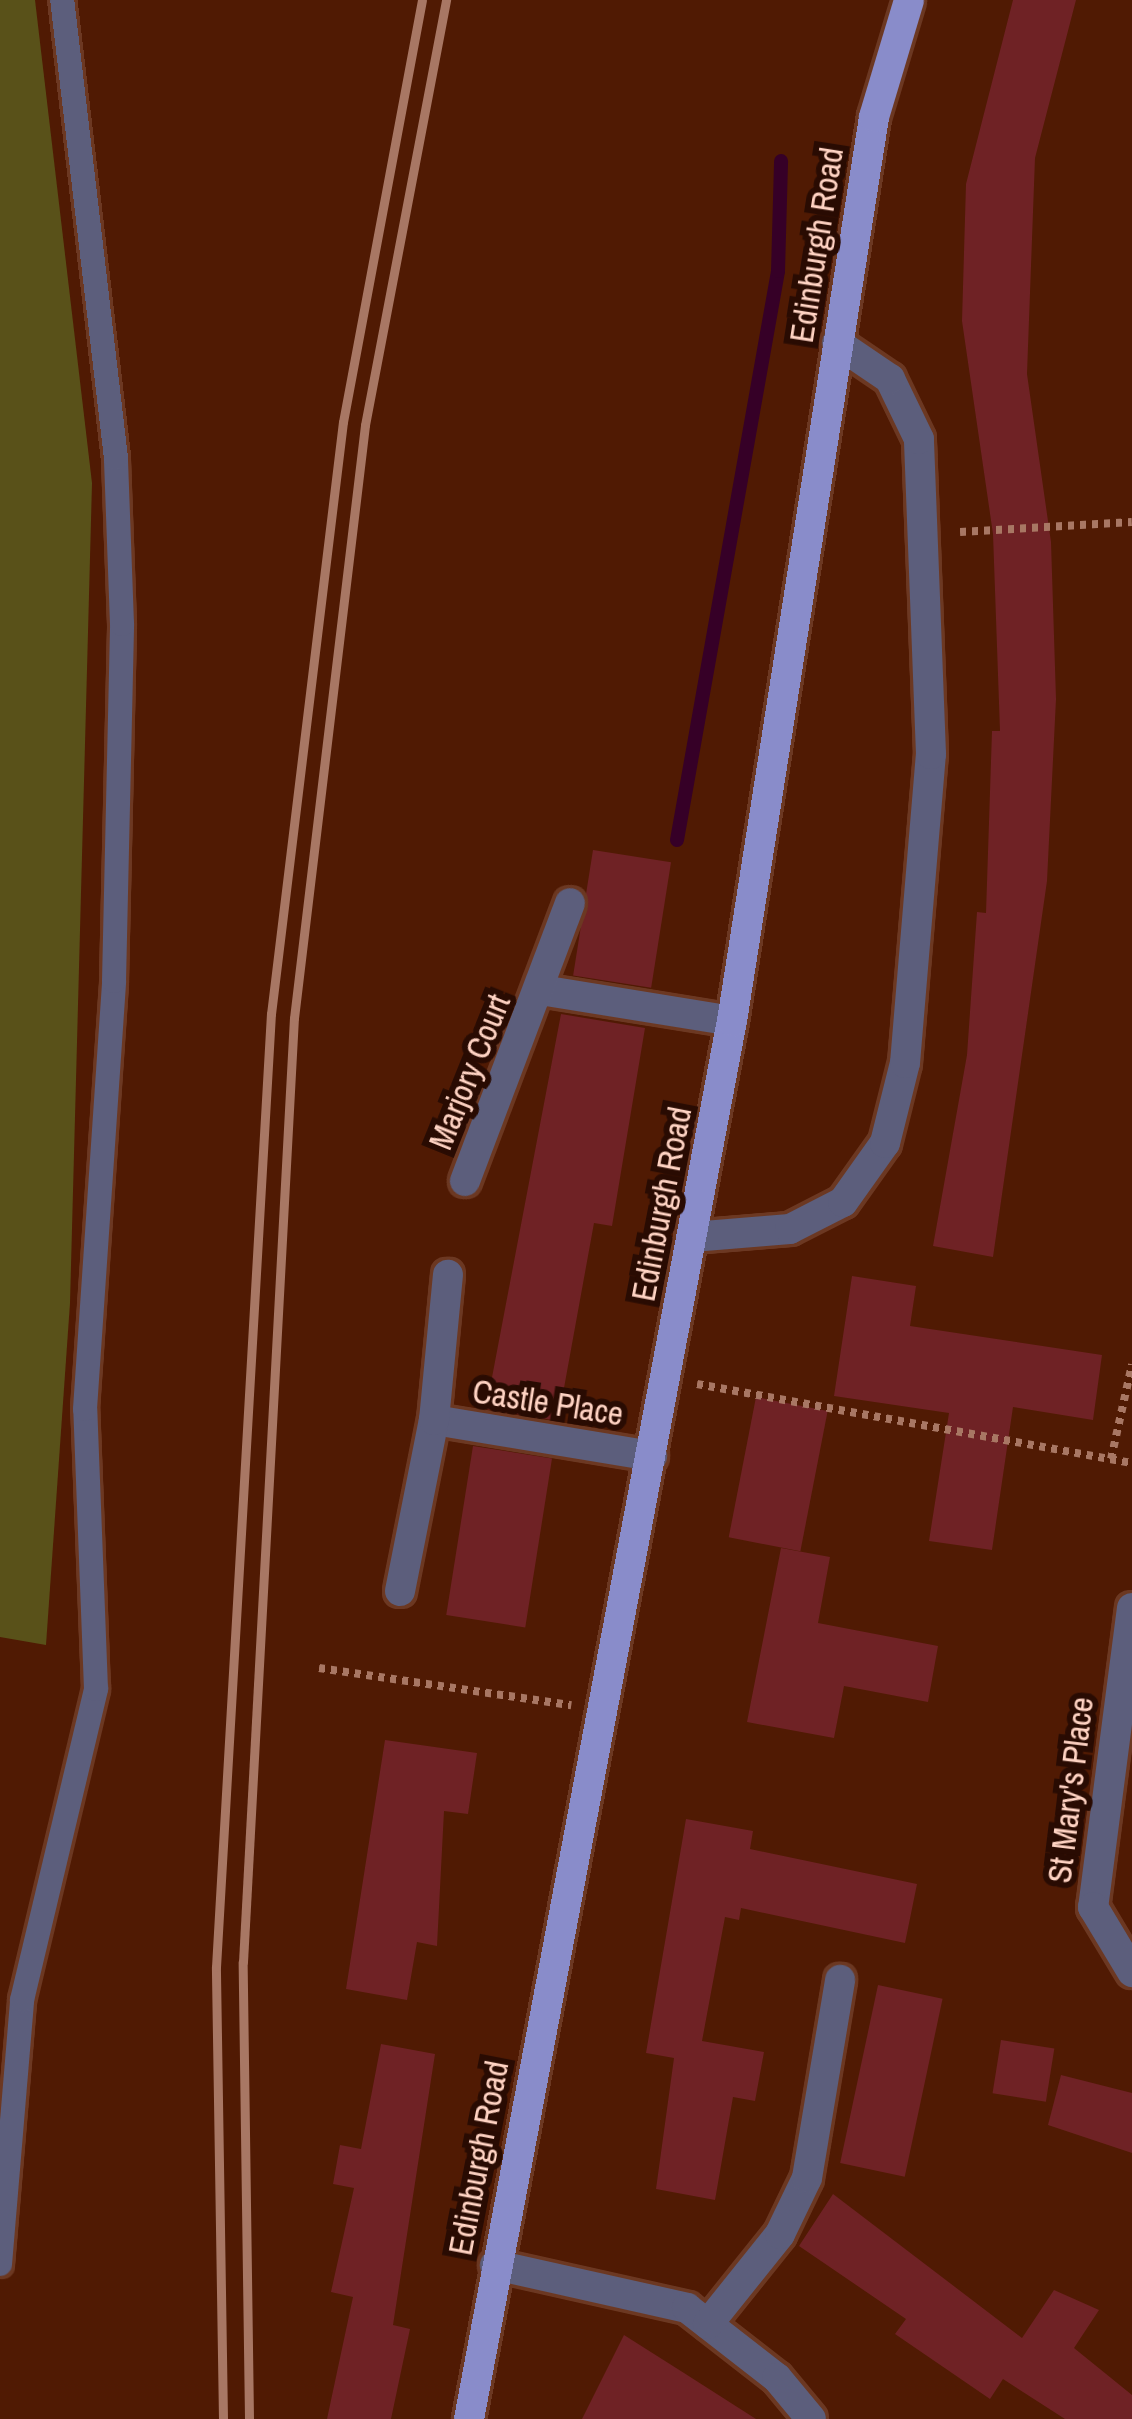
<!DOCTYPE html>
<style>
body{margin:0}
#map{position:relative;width:1132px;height:2419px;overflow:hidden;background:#501a03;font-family:"Archivo Narrow",sans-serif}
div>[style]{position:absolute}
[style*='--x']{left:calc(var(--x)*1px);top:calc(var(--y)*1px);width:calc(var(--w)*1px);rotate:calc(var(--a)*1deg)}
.green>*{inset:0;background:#595119}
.stream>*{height:14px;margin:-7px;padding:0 7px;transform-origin:7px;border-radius:7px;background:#360027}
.building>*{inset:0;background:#6f2225;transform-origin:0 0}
.path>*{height:8px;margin-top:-4px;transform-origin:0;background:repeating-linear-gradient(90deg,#a87764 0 6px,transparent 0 12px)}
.roads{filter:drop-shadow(3px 0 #6c3822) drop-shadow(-3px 0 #6c3822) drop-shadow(0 3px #6c3822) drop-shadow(0 -3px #6c3822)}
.service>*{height:24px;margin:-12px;padding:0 12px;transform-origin:12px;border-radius:12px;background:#5c5e7c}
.minor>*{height:30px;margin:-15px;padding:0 15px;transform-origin:15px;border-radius:15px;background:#5c5e7c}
.primary>*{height:30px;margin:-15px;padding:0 15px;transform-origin:15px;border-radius:15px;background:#898cca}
.rail>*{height:9px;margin:-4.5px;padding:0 4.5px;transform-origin:4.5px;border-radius:4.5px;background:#a87764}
span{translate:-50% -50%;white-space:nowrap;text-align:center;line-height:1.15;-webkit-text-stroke:12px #290b02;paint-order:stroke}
.street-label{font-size:33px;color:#ffd3c3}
</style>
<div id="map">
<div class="green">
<div style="clip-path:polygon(0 0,35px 0,92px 483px,70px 1303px,46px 1645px,0 1637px)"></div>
</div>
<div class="stream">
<div style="--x:677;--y:840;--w:578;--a:-79.93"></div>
<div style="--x:778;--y:271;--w:110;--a:-88.4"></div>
</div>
<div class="building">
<div style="clip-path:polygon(1013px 0,1076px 0,1035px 158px,1027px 374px,1051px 542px,1056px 699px,1047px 881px,993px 1257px,933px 1246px,967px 1055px,977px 912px,986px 913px,992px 731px,1000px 731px,993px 534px,962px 321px,966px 184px)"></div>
<div style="left:593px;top:850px;width:79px;height:127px;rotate:9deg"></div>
<div style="clip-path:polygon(561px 1014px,645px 1028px,612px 1226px,594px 1223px,558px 1421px,486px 1409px)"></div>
<div style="clip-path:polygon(852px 1276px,916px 1286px,910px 1326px,1102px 1355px,1093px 1420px,1013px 1407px,992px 1550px,929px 1541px,949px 1413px,834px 1396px)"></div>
<div style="left:756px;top:1397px;width:73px;height:143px;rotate:11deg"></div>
<div style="left:473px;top:1446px;width:80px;height:171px;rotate:9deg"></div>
<div style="clip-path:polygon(781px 1548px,830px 1557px,818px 1623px,938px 1646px,928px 1702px,844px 1686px,834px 1738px,747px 1722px)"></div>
<div style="clip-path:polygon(385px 1740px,477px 1753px,468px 1814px,444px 1811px,437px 1946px,417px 1942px,407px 2000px,346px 1989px)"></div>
<div style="clip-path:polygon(686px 1819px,753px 1831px,750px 1849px,917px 1884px,905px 1943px,741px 1908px,739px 1920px,725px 1917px,702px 2041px,764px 2052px,755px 2101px,733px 2097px,715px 2200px,656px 2189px,674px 2058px,646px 2053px)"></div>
<div style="left:878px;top:1985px;width:66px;height:182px;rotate:12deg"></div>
<div style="left:1001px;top:2040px;width:54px;height:54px;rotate:9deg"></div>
<div style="clip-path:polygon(381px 2044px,435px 2054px,393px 2325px,410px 2329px,391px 2419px,327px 2419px,353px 2297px,331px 2292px,354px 2188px,333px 2184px,340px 2145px,361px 2149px)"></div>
<div style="clip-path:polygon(1061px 2075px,1132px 2093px,1132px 2153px,1048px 2125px)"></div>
<div style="clip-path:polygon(833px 2194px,1022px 2338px,1054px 2290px,1099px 2310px,1074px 2348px,1132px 2395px,1132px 2419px,1065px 2419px,1003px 2379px,990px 2399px,895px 2334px,906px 2319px,799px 2246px)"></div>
<div style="clip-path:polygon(624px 2335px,684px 2373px,756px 2419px,582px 2419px)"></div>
</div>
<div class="path">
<div style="--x:960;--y:532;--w:172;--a:-3.3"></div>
<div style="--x:697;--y:1384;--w:442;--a:10.3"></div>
<div style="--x:1111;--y:1459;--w:97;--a:-77.5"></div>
<div style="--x:319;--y:1668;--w:255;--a:8.4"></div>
</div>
<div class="roads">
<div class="service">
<div style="--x:0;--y:2264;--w:265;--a:-85.2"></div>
<div style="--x:22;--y:2000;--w:320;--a:-76.6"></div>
<div style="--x:96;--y:1689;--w:280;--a:-92.2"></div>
<div style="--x:85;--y:1409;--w:429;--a:-86.1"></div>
<div style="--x:114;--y:981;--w:357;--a:-88.7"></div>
<div style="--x:122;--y:624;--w:166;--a:-92.1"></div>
<div style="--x:116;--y:458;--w:461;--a:-96.7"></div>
</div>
<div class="minor">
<div style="--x:541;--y:990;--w:193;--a:9.2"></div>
<div style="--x:465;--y:1181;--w:297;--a:-69.3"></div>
<div style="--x:692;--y:1237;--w:98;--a:-4.7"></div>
<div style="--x:790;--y:1229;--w:59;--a:-27"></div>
<div style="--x:843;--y:1202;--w:72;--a:-54.6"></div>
<div style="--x:885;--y:1143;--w:82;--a:-76"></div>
<div style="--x:905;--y:1063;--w:310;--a:-85.2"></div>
<div style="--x:931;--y:754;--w:315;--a:-92.2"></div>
<div style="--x:919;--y:439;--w:67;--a:-115.8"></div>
<div style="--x:890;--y:379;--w:64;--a:-145.8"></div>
<div style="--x:434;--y:1420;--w:221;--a:9.4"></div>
<div style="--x:400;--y:1591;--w:174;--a:-78.8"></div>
<div style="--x:434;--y:1420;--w:146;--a:-84.5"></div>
<div style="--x:1132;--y:1608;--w:302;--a:97.4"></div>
<div style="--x:1093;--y:1907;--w:76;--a:59"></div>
<div style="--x:495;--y:2265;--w:197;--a:12.6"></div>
<div style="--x:687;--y:2308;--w:114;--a:37.9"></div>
<div style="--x:777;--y:2378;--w:53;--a:50.3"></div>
<div style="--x:708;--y:2324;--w:115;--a:-51.3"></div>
<div style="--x:780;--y:2234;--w:62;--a:-64.3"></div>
<div style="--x:807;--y:2178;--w:201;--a:-80.5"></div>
</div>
<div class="primary">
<div style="--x:469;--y:2419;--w:1423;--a:-79.35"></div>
<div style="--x:732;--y:1021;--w:915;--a:-81.07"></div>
<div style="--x:874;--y:117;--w:122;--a:-73.3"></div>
</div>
</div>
<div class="rail">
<div style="--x:223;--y:2419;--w:452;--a:-90.9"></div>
<div style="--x:216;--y:1967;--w:955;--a:-86.7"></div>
<div style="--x:271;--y:1014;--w:596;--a:-83.07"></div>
<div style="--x:343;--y:422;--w:429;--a:-79.4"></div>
<div style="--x:249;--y:2419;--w:457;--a:-90.8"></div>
<div style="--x:243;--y:1962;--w:945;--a:-86.91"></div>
<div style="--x:294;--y:1018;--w:597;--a:-83.17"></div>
<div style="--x:365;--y:425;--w:433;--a:-79.2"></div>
</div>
<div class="street-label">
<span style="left:817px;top:245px;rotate:-81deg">Edinburgh Road</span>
<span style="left:470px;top:1072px;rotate:-68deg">Marjory Court</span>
<span style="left:662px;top:1204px;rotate:-79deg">Edinburgh Road</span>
<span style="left:548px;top:1403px;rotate:9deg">Castle Place</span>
<span style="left:1071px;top:1790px;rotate:-83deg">St Mary's Place</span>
<span style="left:479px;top:2158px;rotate:-79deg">Edinburgh Road</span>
</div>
</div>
